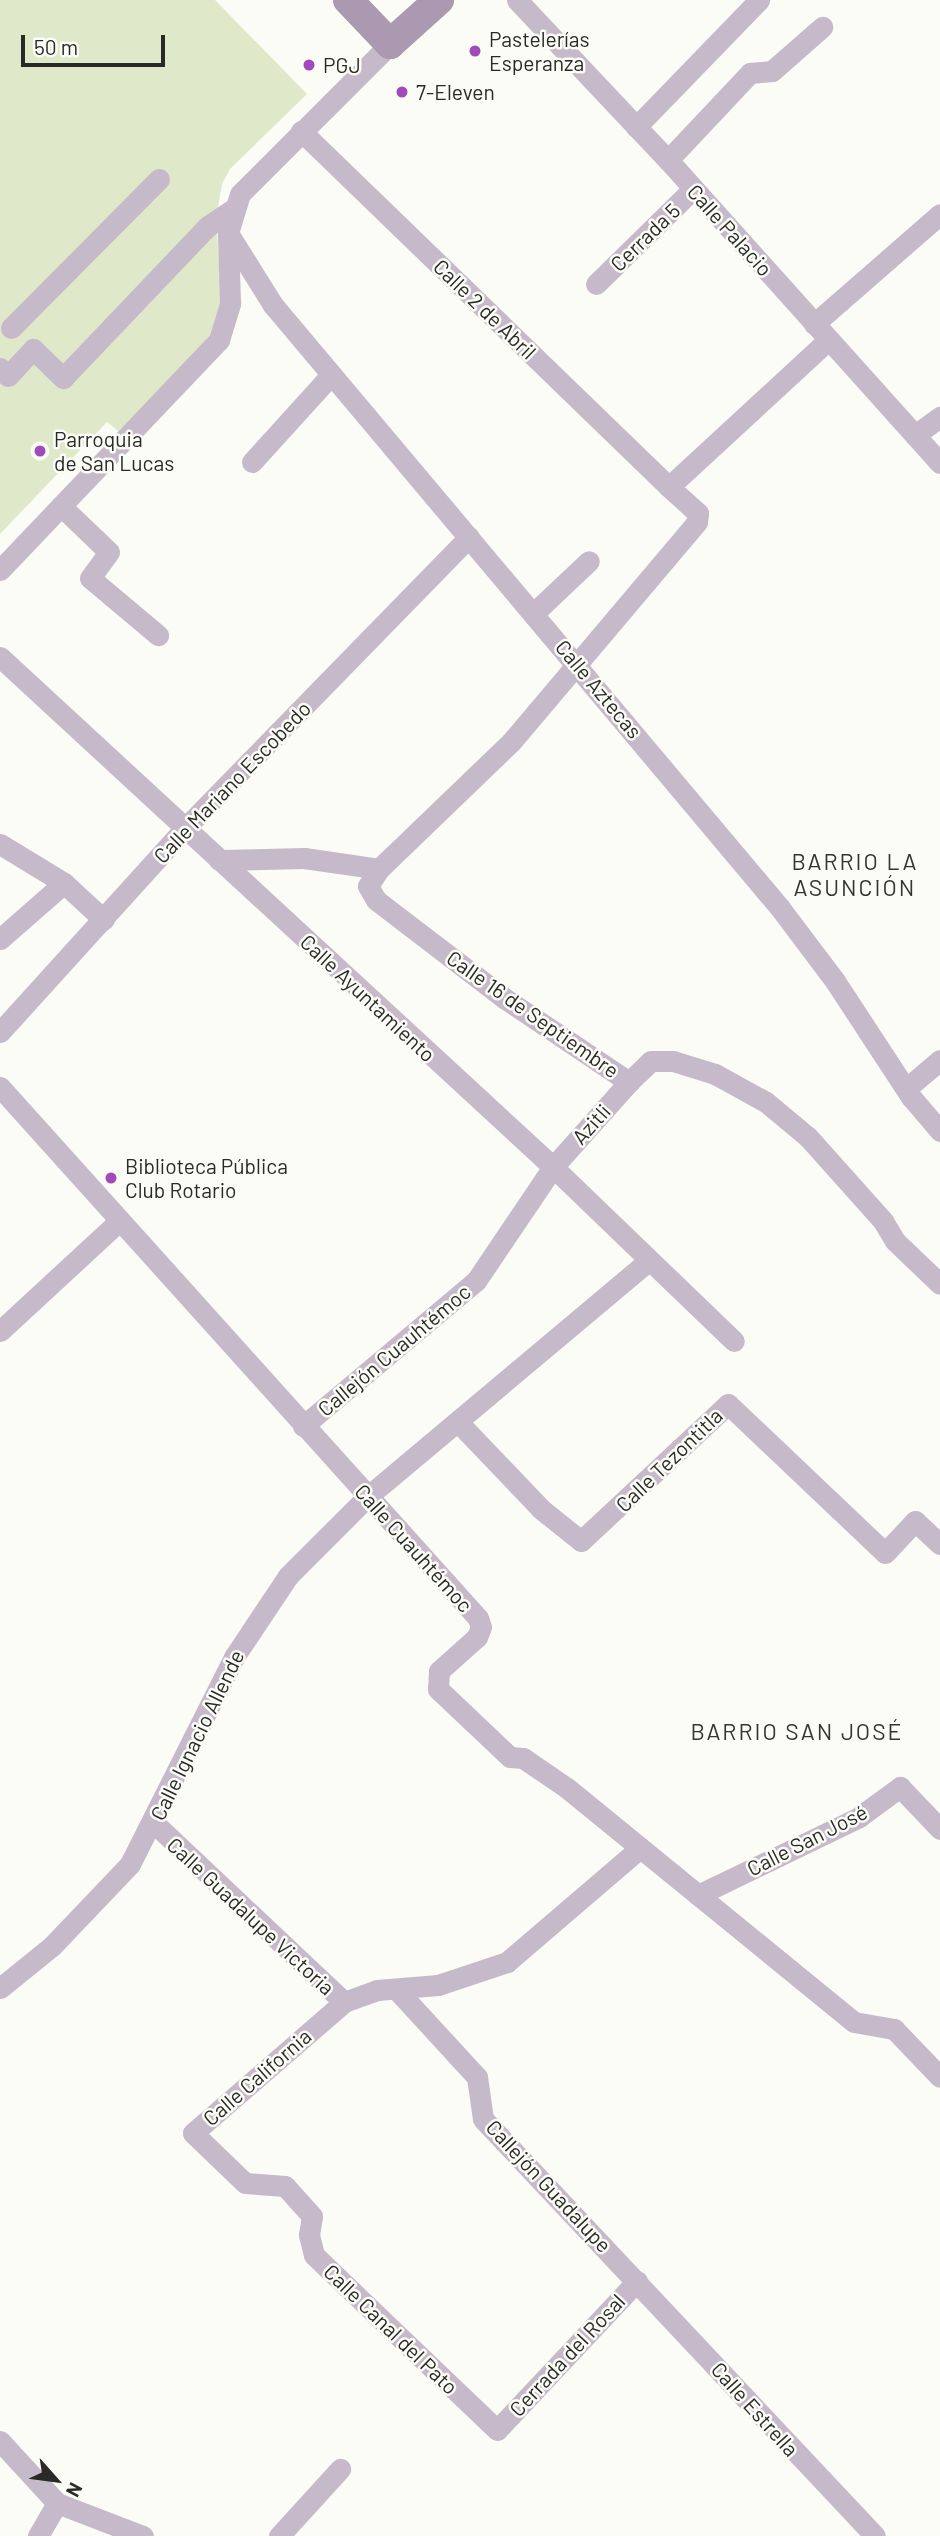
<!DOCTYPE html>
<meta charset="utf-8">
<style>
body{margin:0}
#map{position:relative;width:940px;height:2536px;overflow:hidden;background:#fafcf5;font-family:Barlow,sans-serif}
div>[style]{position:absolute}
[style*='--x']{left:calc(var(--x)*1px);top:calc(var(--y)*1px);width:calc(var(--w)*1px);rotate:calc(var(--a)*1deg)}
.green>*{inset:0;background:#dfe8c9}
.street>*{height:21px;margin:-10.5px;padding:0 10.5px;transform-origin:10.5px;border-radius:10.5px;background:#c6b9ca}
.secondary>*{height:30px;margin:-15px;padding:0 15px;transform-origin:15px;border-radius:15px;background:#ab99b1}
.dots>*{width:19px;height:19px;translate:-50% -50%;box-sizing:border-box;border:4px solid #fafcf5;border-radius:50%}
span{translate:-50% -50%;white-space:nowrap;text-align:center;line-height:1.15;-webkit-text-stroke:5px #fafcf5;paint-order:stroke}
.poi-label{font-size:21px;color:#292a27}
.left{translate:0 -50%;text-align:left}
.street-label{font-size:21px;color:#292a27}
.neighbourhood-label{font-size:23px;color:#33352f;letter-spacing:2px}
.north{position:absolute;left:21px;top:2445px;width:70px;height:70px;-webkit-text-stroke:5px #fafcf5;paint-order:stroke;rotate:118deg;font-size:19px;font-weight:700;line-height:28px;text-align:center;color:#292a27}
.north::after{content:'';display:block;margin:auto;width:24px;height:32px;background:#292a27;clip-path:polygon(50% 0,100% 100%,50% 72%,0 100%)}
.scale{position:absolute;left:21px;top:35px;width:144px;height:32px;box-sizing:border-box;border:4px solid #292a27;border-top:0;padding-left:9px;font-size:21px;line-height:24px;white-space:nowrap;color:#292a27;-webkit-text-stroke:5px #fafcf5;paint-order:stroke}
</style>
<div id="map">
<div class="green">
<div style="clip-path:polygon(0 0,215px 0,307px 94px,230px 169px,222px 184px,216px 219px,223px 320px,123px 435px,107px 422px,0 534px)"></div>
</div>
<div class="street">
<div style="--x:517;--y:0;--w:220;--a:46.7"></div>
<div style="--x:668;--y:160;--w:407;--a:48.1"></div>
<div style="--x:390;--y:44;--w:212;--a:135"></div>
<div style="--x:240;--y:194;--w:41;--a:107.1"></div>
<div style="--x:228;--y:233;--w:85;--a:58"></div>
<div style="--x:273;--y:305;--w:788;--a:49.94"></div>
<div style="--x:780;--y:908;--w:91;--a:53"></div>
<div style="--x:835;--y:981;--w:139;--a:56.8"></div>
<div style="--x:911;--y:1097;--w:45;--a:49.5"></div>
<div style="--x:636;--y:127;--w:177;--a:-45.9"></div>
<div style="--x:301;--y:131;--w:512;--a:44.05"></div>
<div style="--x:668;--y:160;--w:120;--a:-46.7"></div>
<div style="--x:750;--y:73;--w:22;--a:-5"></div>
<div style="--x:772;--y:71;--w:67;--a:-41.3"></div>
<div style="--x:596;--y:284;--w:136;--a:-44.4"></div>
<div style="--x:814;--y:324;--w:167;--a:-41.1"></div>
<div style="--x:11;--y:328;--w:210;--a:-45.2"></div>
<div style="--x:827;--y:341;--w:215;--a:137.3"></div>
<div style="--x:669;--y:487;--w:39;--a:42"></div>
<div style="--x:698;--y:513;--w:9;--a:96"></div>
<div style="--x:697;--y:522;--w:288;--a:130.2"></div>
<div style="--x:511;--y:742;--w:183;--a:136.1"></div>
<div style="--x:379;--y:869;--w:20;--a:123"></div>
<div style="--x:368;--y:886;--w:16;--a:60"></div>
<div style="--x:376;--y:900;--w:161;--a:37.4"></div>
<div style="--x:504;--y:998;--w:151;--a:33.9"></div>
<div style="--x:629;--y:1082;--w:30;--a:-44"></div>
<div style="--x:651;--y:1061;--w:22;--a:0"></div>
<div style="--x:673;--y:1061;--w:44;--a:17.2"></div>
<div style="--x:715;--y:1074;--w:58;--a:28.8"></div>
<div style="--x:766;--y:1102;--w:55;--a:39.8"></div>
<div style="--x:808;--y:1137;--w:113;--a:48.2"></div>
<div style="--x:883;--y:1221;--w:23;--a:59"></div>
<div style="--x:895;--y:1241;--w:62;--a:43.7"></div>
<div style="--x:0;--y:368;--w:11;--a:45"></div>
<div style="--x:8;--y:376;--w:37;--a:-47"></div>
<div style="--x:33;--y:349;--w:42;--a:44"></div>
<div style="--x:63;--y:378;--w:210;--a:-46.4"></div>
<div style="--x:208;--y:226;--w:30;--a:-34"></div>
<div style="--x:915;--y:435;--w:31;--a:-36"></div>
<div style="--x:252;--y:462;--w:118;--a:-47.8"></div>
<div style="--x:61;--y:506;--w:66;--a:43.8"></div>
<div style="--x:109;--y:552;--w:32;--a:126"></div>
<div style="--x:90;--y:578;--w:89;--a:40"></div>
<div style="--x:0;--y:570;--w:318;--a:-46.4"></div>
<div style="--x:219;--y:340;--w:39;--a:-73"></div>
<div style="--x:230;--y:303;--w:68;--a:-91.7"></div>
<div style="--x:535;--y:612;--w:74;--a:-43.4"></div>
<div style="--x:0;--y:657;--w:752;--a:42.68"></div>
<div style="--x:553;--y:1167;--w:251;--a:43.9"></div>
<div style="--x:0;--y:844;--w:75;--a:31.4"></div>
<div style="--x:64;--y:883;--w:54;--a:42.8"></div>
<div style="--x:219;--y:860;--w:85;--a:-1.3"></div>
<div style="--x:304;--y:858;--w:76;--a:8.3"></div>
<div style="--x:0;--y:939;--w:85;--a:-41.2"></div>
<div style="--x:0;--y:1032;--w:274;--a:-47.8"></div>
<div style="--x:184;--y:829;--w:408;--a:-45.7"></div>
<div style="--x:0;--y:1087;--w:714;--a:48.01"></div>
<div style="--x:478;--y:1618;--w:9;--a:72"></div>
<div style="--x:481;--y:1627;--w:11;--a:112"></div>
<div style="--x:477;--y:1637;--w:51;--a:138.2"></div>
<div style="--x:439;--y:1671;--w:18;--a:93"></div>
<div style="--x:438;--y:1689;--w:99;--a:43.4"></div>
<div style="--x:510;--y:1757;--w:13;--a:4"></div>
<div style="--x:523;--y:1758;--w:53;--a:34.3"></div>
<div style="--x:567;--y:1788;--w:370;--a:39.2"></div>
<div style="--x:854;--y:2022;--w:41;--a:9.9"></div>
<div style="--x:894;--y:2029;--w:66;--a:46.2"></div>
<div style="--x:908;--y:1087;--w:42;--a:-40.2"></div>
<div style="--x:0;--y:1331;--w:162;--a:-42.7"></div>
<div style="--x:458;--y:1422;--w:120;--a:46.3"></div>
<div style="--x:541;--y:1509;--w:51;--a:38.7"></div>
<div style="--x:581;--y:1541;--w:201;--a:-43"></div>
<div style="--x:728;--y:1404;--w:216;--a:43.5"></div>
<div style="--x:885;--y:1553;--w:44;--a:-46.8"></div>
<div style="--x:915;--y:1521;--w:34;--a:43"></div>
<div style="--x:303;--y:1426;--w:226;--a:-40"></div>
<div style="--x:476;--y:1281;--w:138;--a:-56"></div>
<div style="--x:553;--y:1167;--w:114;--a:-48.2"></div>
<div style="--x:154;--y:1823;--w:261;--a:43.3"></div>
<div style="--x:698;--y:1895;--w:179;--a:-25.8"></div>
<div style="--x:859;--y:1817;--w:51;--a:-36.2"></div>
<div style="--x:900;--y:1787;--w:58;--a:46.4"></div>
<div style="--x:0;--y:1988;--w:67;--a:-38.9"></div>
<div style="--x:52;--y:1946;--w:113;--a:-46.4"></div>
<div style="--x:130;--y:1864;--w:232;--a:-63.3"></div>
<div style="--x:234;--y:1657;--w:97;--a:-56.3"></div>
<div style="--x:288;--y:1576;--w:112;--a:-45"></div>
<div style="--x:367;--y:1497;--w:366;--a:-40"></div>
<div style="--x:396;--y:1989;--w:120;--a:47.4"></div>
<div style="--x:477;--y:2077;--w:42;--a:81.9"></div>
<div style="--x:483;--y:2119;--w:572;--a:46.77"></div>
<div style="--x:637;--y:2281;--w:204;--a:133.2"></div>
<div style="--x:497;--y:2430;--w:253;--a:-136.3"></div>
<div style="--x:314;--y:2255;--w:21;--a:-104"></div>
<div style="--x:309;--y:2235;--w:19;--a:-81"></div>
<div style="--x:312;--y:2216;--w:40;--a:-132"></div>
<div style="--x:285;--y:2186;--w:40;--a:-175.7"></div>
<div style="--x:245;--y:2183;--w:72;--a:-136.1"></div>
<div style="--x:193;--y:2133;--w:200;--a:-40.9"></div>
<div style="--x:344;--y:2002;--w:35;--a:-20"></div>
<div style="--x:377;--y:1990;--w:61;--a:-4.7"></div>
<div style="--x:438;--y:1985;--w:73;--a:-18.4"></div>
<div style="--x:507;--y:1962;--w:175;--a:-40.6"></div>
<div style="--x:0;--y:2441;--w:84;--a:47.4"></div>
<div style="--x:57;--y:2503;--w:92;--a:21"></div>
<div style="--x:38;--y:2536;--w:38;--a:-60"></div>
<div style="--x:279;--y:2536;--w:91;--a:-47.7"></div>
</div>
<div class="secondary">
<div style="--x:348;--y:0;--w:61;--a:46.3"></div>
<div style="--x:390;--y:44;--w:66;--a:-41.9"></div>
</div>
<div class="dots">
<div style="left:475px;top:51px;background:#a04bb9"></div>
<div style="left:309px;top:65px;background:#a04bb9"></div>
<div style="left:402px;top:92px;background:#a04bb9"></div>
<div style="left:40px;top:451px;background:#a04bb9"></div>
<div style="left:111px;top:1178px;background:#a04bb9"></div>
</div>
<div class="poi-label">
<span class="left" style="left:489px;top:51px">Pastelerías<br>Esperanza</span>
<span class="left" style="left:323px;top:65px">PGJ</span>
<span class="left" style="left:416px;top:92px">7-Eleven</span>
<span class="left" style="left:54px;top:451px">Parroquia<br>de San Lucas</span>
<span class="left" style="left:125px;top:1178px">Biblioteca Pública<br>Club Rotario</span>
</div>
<div class="street-label">
<span style="left:730px;top:230px;rotate:48deg">Calle Palacio</span>
<span style="left:645px;top:237px;rotate:-44deg">Cerrada 5</span>
<span style="left:485px;top:309px;rotate:44deg">Calle 2 de Abril</span>
<span style="left:599px;top:689px;rotate:50deg">Calle Aztecas</span>
<span style="left:232px;top:782px;rotate:-46deg">Calle Mariano Escobedo</span>
<span style="left:368px;top:998px;rotate:43deg">Calle Ayuntamiento</span>
<span style="left:533px;top:1014px;rotate:35deg">Calle 16 de Septiembre</span>
<span style="left:591px;top:1124px;rotate:-48deg">Azitli</span>
<span style="left:394px;top:1350px;rotate:-40deg">Callejón Cuauhtémoc</span>
<span style="left:669px;top:1460px;rotate:-44deg">Calle Tezontitla</span>
<span style="left:414px;top:1548px;rotate:48deg">Calle Cuauhtémoc</span>
<span style="left:197px;top:1735px;rotate:-64deg">Calle Ignacio Allende</span>
<span style="left:807px;top:1840px;rotate:-27deg">Calle San José</span>
<span style="left:251px;top:1916px;rotate:43deg">Calle Guadalupe Victoria</span>
<span style="left:257px;top:2077px;rotate:-41deg">Calle California</span>
<span style="left:549px;top:2186px;rotate:47deg">Callejón Guadalupe</span>
<span style="left:391px;top:2329px;rotate:44deg">Calle Canal del Pato</span>
<span style="left:567px;top:2355px;rotate:-47deg">Cerrada del Rosal</span>
<span style="left:755px;top:2409px;rotate:48deg">Calle Estrella</span>
</div>
<div class="neighbourhood-label">
<span style="left:855px;top:874px">BARRIO LA<br>ASUNCIÓN</span>
<span style="left:797px;top:1731px">BARRIO SAN JOSÉ</span>
</div>
<div class="north">N</div>
<div class="scale">50 m</div>
</div>
